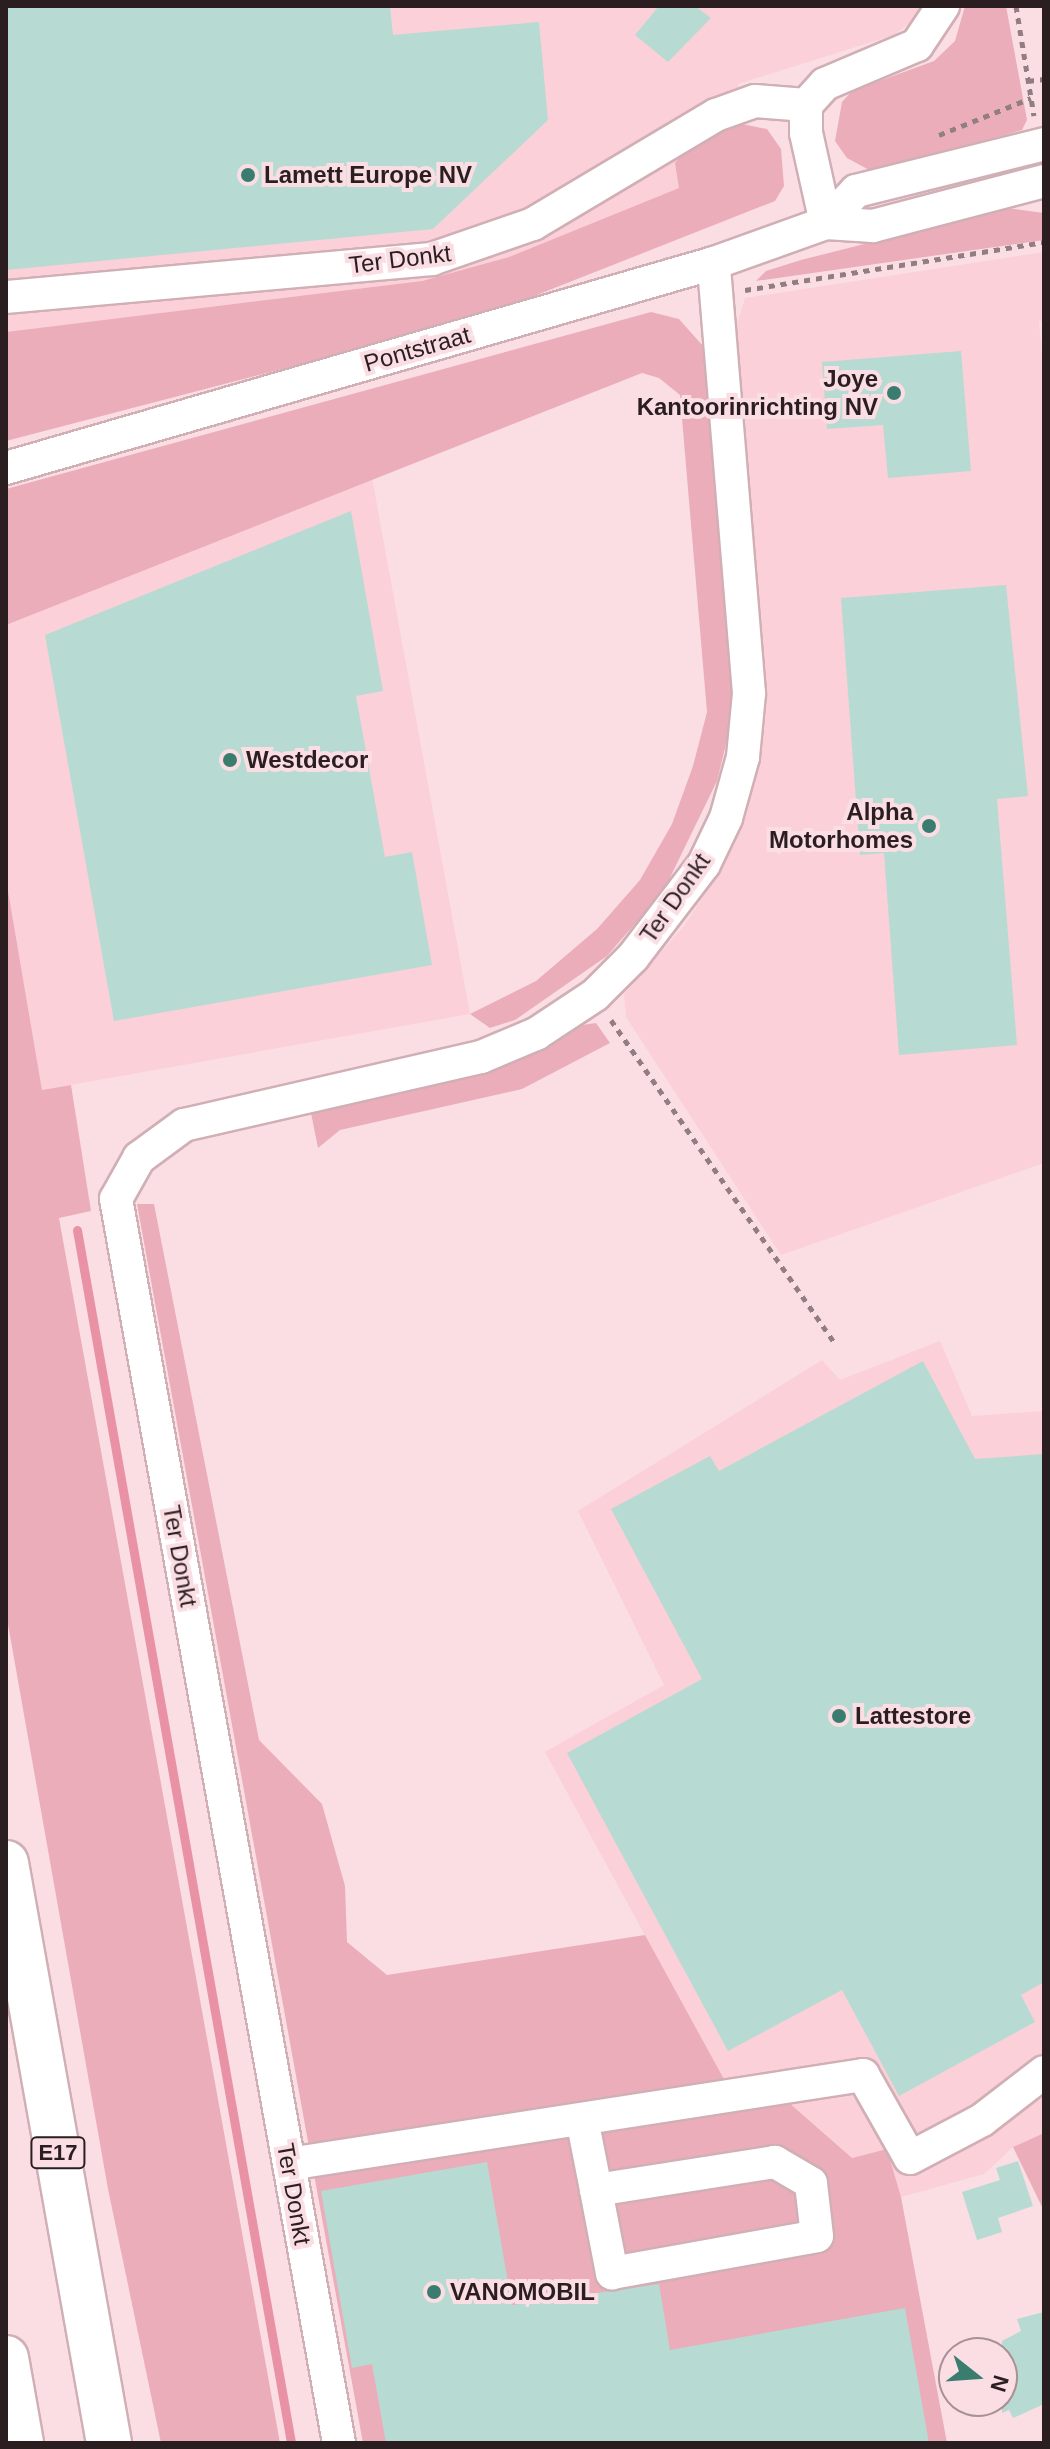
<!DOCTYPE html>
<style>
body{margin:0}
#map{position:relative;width:1050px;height:2449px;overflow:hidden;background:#fadee3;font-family:Arial,sans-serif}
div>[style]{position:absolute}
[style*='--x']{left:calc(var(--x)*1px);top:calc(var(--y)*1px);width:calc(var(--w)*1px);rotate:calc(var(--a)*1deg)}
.built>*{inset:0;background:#fbd0d8}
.green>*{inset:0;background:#ecadba}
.stream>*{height:9px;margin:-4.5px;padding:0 4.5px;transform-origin:4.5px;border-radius:4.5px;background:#e992a5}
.building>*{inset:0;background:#b7dbd2}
.path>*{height:5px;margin-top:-2.5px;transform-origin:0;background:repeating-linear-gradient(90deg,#927e82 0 6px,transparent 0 12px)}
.roads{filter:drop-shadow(2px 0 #d0afb5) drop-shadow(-2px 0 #d0afb5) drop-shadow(0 2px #d0afb5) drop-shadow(0 -2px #d0afb5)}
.minor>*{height:32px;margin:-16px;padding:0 16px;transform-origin:16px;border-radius:16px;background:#fff}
.highway>*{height:44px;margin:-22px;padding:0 22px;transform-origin:22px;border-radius:22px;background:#fff}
.dots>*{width:22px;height:22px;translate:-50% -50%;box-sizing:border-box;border:4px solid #fadee3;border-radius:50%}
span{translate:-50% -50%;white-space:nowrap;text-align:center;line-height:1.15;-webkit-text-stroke:8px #fadee3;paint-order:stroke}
.shield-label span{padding:2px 6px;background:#fadee3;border:2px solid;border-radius:6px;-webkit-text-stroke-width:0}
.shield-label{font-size:22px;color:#2b1e21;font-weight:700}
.poi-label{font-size:24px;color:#2b1e21;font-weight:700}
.left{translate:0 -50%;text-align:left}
.right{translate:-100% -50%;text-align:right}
.street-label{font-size:24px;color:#2b1e21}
.frame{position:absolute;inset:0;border:8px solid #2b1e21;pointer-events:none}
.north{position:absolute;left:938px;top:2337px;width:80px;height:80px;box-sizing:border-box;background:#fadee3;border:2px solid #a79195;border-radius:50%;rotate:107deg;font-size:22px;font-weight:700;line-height:32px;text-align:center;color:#2b1e21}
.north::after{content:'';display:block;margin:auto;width:28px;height:36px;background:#3a7d6f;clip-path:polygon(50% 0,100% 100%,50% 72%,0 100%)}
</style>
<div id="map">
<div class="built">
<div style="clip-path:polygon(6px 6px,923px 6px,919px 16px,894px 35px,738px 84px,742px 124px,690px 144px,679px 188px,509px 257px,422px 281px,6px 332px)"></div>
<div style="clip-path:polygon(1044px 252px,1044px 320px,1039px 321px,1044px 379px,1044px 1163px,781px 1255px,626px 1017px,624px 994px,684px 926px,711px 884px,744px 802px,735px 331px,745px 298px)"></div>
<div style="clip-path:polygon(372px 478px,470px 1014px,42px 1090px,6px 879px,6px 625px)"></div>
<div style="clip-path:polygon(940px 1341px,972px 1416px,1044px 1411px,1044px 2133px,1013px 2147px,984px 2174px,901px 2197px,887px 2149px,852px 2158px,763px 2080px,737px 2104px,545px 1752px,664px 1685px,578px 1511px,822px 1360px,840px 1380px)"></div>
</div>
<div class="green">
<div style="clip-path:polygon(965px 6px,1006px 6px,1027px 120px,1022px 130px,873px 172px,847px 158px,835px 141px,842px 102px,852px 91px,934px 61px,955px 41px)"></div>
<div style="clip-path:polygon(742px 124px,767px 129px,781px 149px,784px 186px,775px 201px,524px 300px,370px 346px,6px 441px,6px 332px,422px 281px,509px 257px,679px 188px,675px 163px,690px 144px)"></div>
<div style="clip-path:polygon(1007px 208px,1044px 213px,1044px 240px,756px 281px,766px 271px,801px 260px)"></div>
<div style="clip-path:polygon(651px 312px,679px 319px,703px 346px,733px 694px,730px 728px,717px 781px,664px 890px,607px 956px,515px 1020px,490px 1028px,470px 1014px,536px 981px,597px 929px,640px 880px,672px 824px,693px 766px,707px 712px,680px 395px,659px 378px,642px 373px,6px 625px,6px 489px)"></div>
<div style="clip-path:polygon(6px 879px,42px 1090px,71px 1085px,91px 1211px,59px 1218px,280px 2443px,161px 2443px,108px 2189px,6px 1613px)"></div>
<div style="clip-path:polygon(596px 1023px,610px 1043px,522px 1089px,340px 1130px,318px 1148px,310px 1108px,524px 1057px,582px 1025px)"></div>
<div style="clip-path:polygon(137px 1204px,154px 1204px,259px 1740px,322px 1804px,345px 1886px,347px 1942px,387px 1975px,645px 1935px,737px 2103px,763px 2080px,852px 2158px,887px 2149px,901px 2197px,947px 2443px,363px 2443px)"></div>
<div style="clip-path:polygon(1044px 2133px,1044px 2211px,1013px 2147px)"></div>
</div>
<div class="stream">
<div style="--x:77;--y:1230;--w:1232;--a:79.99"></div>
</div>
<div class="building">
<div style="clip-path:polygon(6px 6px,390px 6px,393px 35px,539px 22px,548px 120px,433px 229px,6px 270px)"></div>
<div style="clip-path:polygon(659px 6px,695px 6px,711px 18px,668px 62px,635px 35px)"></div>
<div style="clip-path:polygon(961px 351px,971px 471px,888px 478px,883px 425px,827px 429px,822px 362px)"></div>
<div style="clip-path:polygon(351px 511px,383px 691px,356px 696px,385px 857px,412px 852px,432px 965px,114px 1021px,45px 635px)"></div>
<div style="clip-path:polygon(1006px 585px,1028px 796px,997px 799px,1017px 1045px,899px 1055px,884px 853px,860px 855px,841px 598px)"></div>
<div style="clip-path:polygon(923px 1361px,975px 1459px,1044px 1454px,1044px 1982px,1021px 1995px,1035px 2022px,899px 2096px,842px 1990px,728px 2051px,567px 1753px,702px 1679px,611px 1509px,710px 1456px,719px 1471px)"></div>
<div style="clip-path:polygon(1018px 2161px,1033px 2206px,998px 2218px,1002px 2232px,977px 2240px,962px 2192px,1000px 2180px,996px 2168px)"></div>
<div style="clip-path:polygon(487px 2162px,512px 2305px,659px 2284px,670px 2350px,905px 2308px,929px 2443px,386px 2443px,372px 2364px,352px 2368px,321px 2191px)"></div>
<div style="clip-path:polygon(1044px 2312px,1044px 2404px,1013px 2418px,1009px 2410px,1002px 2413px,1002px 2341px,1021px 2331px,1017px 2319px)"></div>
</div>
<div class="path">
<div style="--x:1016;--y:6;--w:111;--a:80.7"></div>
<div style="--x:1028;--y:81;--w:16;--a:-7"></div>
<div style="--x:939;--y:135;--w:99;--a:-21.9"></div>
<div style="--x:745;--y:290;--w:303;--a:-9.1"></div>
<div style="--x:611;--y:1020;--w:394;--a:55.3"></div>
</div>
<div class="roads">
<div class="minor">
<div style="--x:826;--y:223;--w:92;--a:-102.5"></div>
<div style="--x:806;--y:133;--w:28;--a:-90"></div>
<div style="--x:806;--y:105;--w:28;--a:-48"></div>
<div style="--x:825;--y:84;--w:100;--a:-23"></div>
<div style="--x:917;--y:45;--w:47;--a:-56.3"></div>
<div style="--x:826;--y:223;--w:44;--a:-46.8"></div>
<div style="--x:856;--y:191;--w:194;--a:-14"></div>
<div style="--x:6;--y:297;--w:428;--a:-5.1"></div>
<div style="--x:432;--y:259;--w:107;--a:-19.1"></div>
<div style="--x:533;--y:224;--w:213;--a:-30.8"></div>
<div style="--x:716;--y:115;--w:41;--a:-19.7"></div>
<div style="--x:755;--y:101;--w:51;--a:4.5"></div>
<div style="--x:6;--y:468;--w:737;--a:-16.15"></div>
<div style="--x:714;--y:263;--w:119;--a:-19.7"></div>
<div style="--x:826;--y:223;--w:47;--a:3.7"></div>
<div style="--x:873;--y:226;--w:177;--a:-14.7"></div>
<div style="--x:582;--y:2119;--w:72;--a:78.8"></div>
<div style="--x:596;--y:2190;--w:85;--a:79.1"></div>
<div style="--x:612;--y:2273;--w:208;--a:-10.2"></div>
<div style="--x:817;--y:2236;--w:53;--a:-96.5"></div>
<div style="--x:811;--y:2183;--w:42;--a:-149.7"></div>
<div style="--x:775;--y:2162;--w:181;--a:171.1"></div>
<div style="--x:289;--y:2164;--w:581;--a:-8.81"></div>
<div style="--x:863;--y:2075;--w:95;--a:60.5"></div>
<div style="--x:910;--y:2158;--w:81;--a:-27.8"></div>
<div style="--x:982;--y:2120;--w:78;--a:-37.7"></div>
<div style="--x:339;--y:2443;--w:1264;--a:-100.16"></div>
<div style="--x:116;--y:1199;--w:47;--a:-60.7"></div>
<div style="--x:139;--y:1158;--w:56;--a:-36.3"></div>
<div style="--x:184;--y:1125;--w:305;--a:-12.9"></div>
<div style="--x:481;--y:1057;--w:60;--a:-22.7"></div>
<div style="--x:536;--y:1034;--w:71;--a:-33.5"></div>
<div style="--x:595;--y:995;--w:54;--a:-45"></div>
<div style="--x:633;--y:957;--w:117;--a:-52.6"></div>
<div style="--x:704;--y:864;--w:51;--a:-64.4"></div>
<div style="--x:726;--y:818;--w:63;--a:-74.4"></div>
<div style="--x:743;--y:757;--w:64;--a:-84.6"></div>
<div style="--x:749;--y:693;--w:431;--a:-94.7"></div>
</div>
<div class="highway">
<div style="--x:6;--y:1863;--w:589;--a:79.93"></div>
<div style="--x:6;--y:2358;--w:86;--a:80"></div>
</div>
</div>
<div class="dots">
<div style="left:248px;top:175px;background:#3a7d6f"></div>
<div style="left:894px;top:393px;background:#3a7d6f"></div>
<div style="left:230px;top:760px;background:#3a7d6f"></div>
<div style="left:929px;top:826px;background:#3a7d6f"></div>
<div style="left:839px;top:1716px;background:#3a7d6f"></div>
<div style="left:434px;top:2292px;background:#3a7d6f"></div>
</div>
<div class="shield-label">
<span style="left:58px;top:2153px">E17</span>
</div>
<div class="poi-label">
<span class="left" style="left:264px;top:175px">Lamett Europe NV</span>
<span class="right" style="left:878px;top:393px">Joye<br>Kantoorinrichting NV</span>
<span class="left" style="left:246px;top:760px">Westdecor</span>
<span class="right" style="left:913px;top:826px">Alpha<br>Motorhomes</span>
<span class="left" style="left:855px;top:1716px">Lattestore</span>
<span class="left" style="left:450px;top:2292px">VANOMOBIL</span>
</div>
<div class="street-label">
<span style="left:400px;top:259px;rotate:-7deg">Ter Donkt</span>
<span style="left:417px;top:349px;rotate:-16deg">Pontstraat</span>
<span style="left:675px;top:898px;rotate:-55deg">Ter Donkt</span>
<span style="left:180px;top:1556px;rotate:80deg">Ter Donkt</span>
<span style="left:294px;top:2194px;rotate:80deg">Ter Donkt</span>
</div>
<div class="frame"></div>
<div class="north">N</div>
</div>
